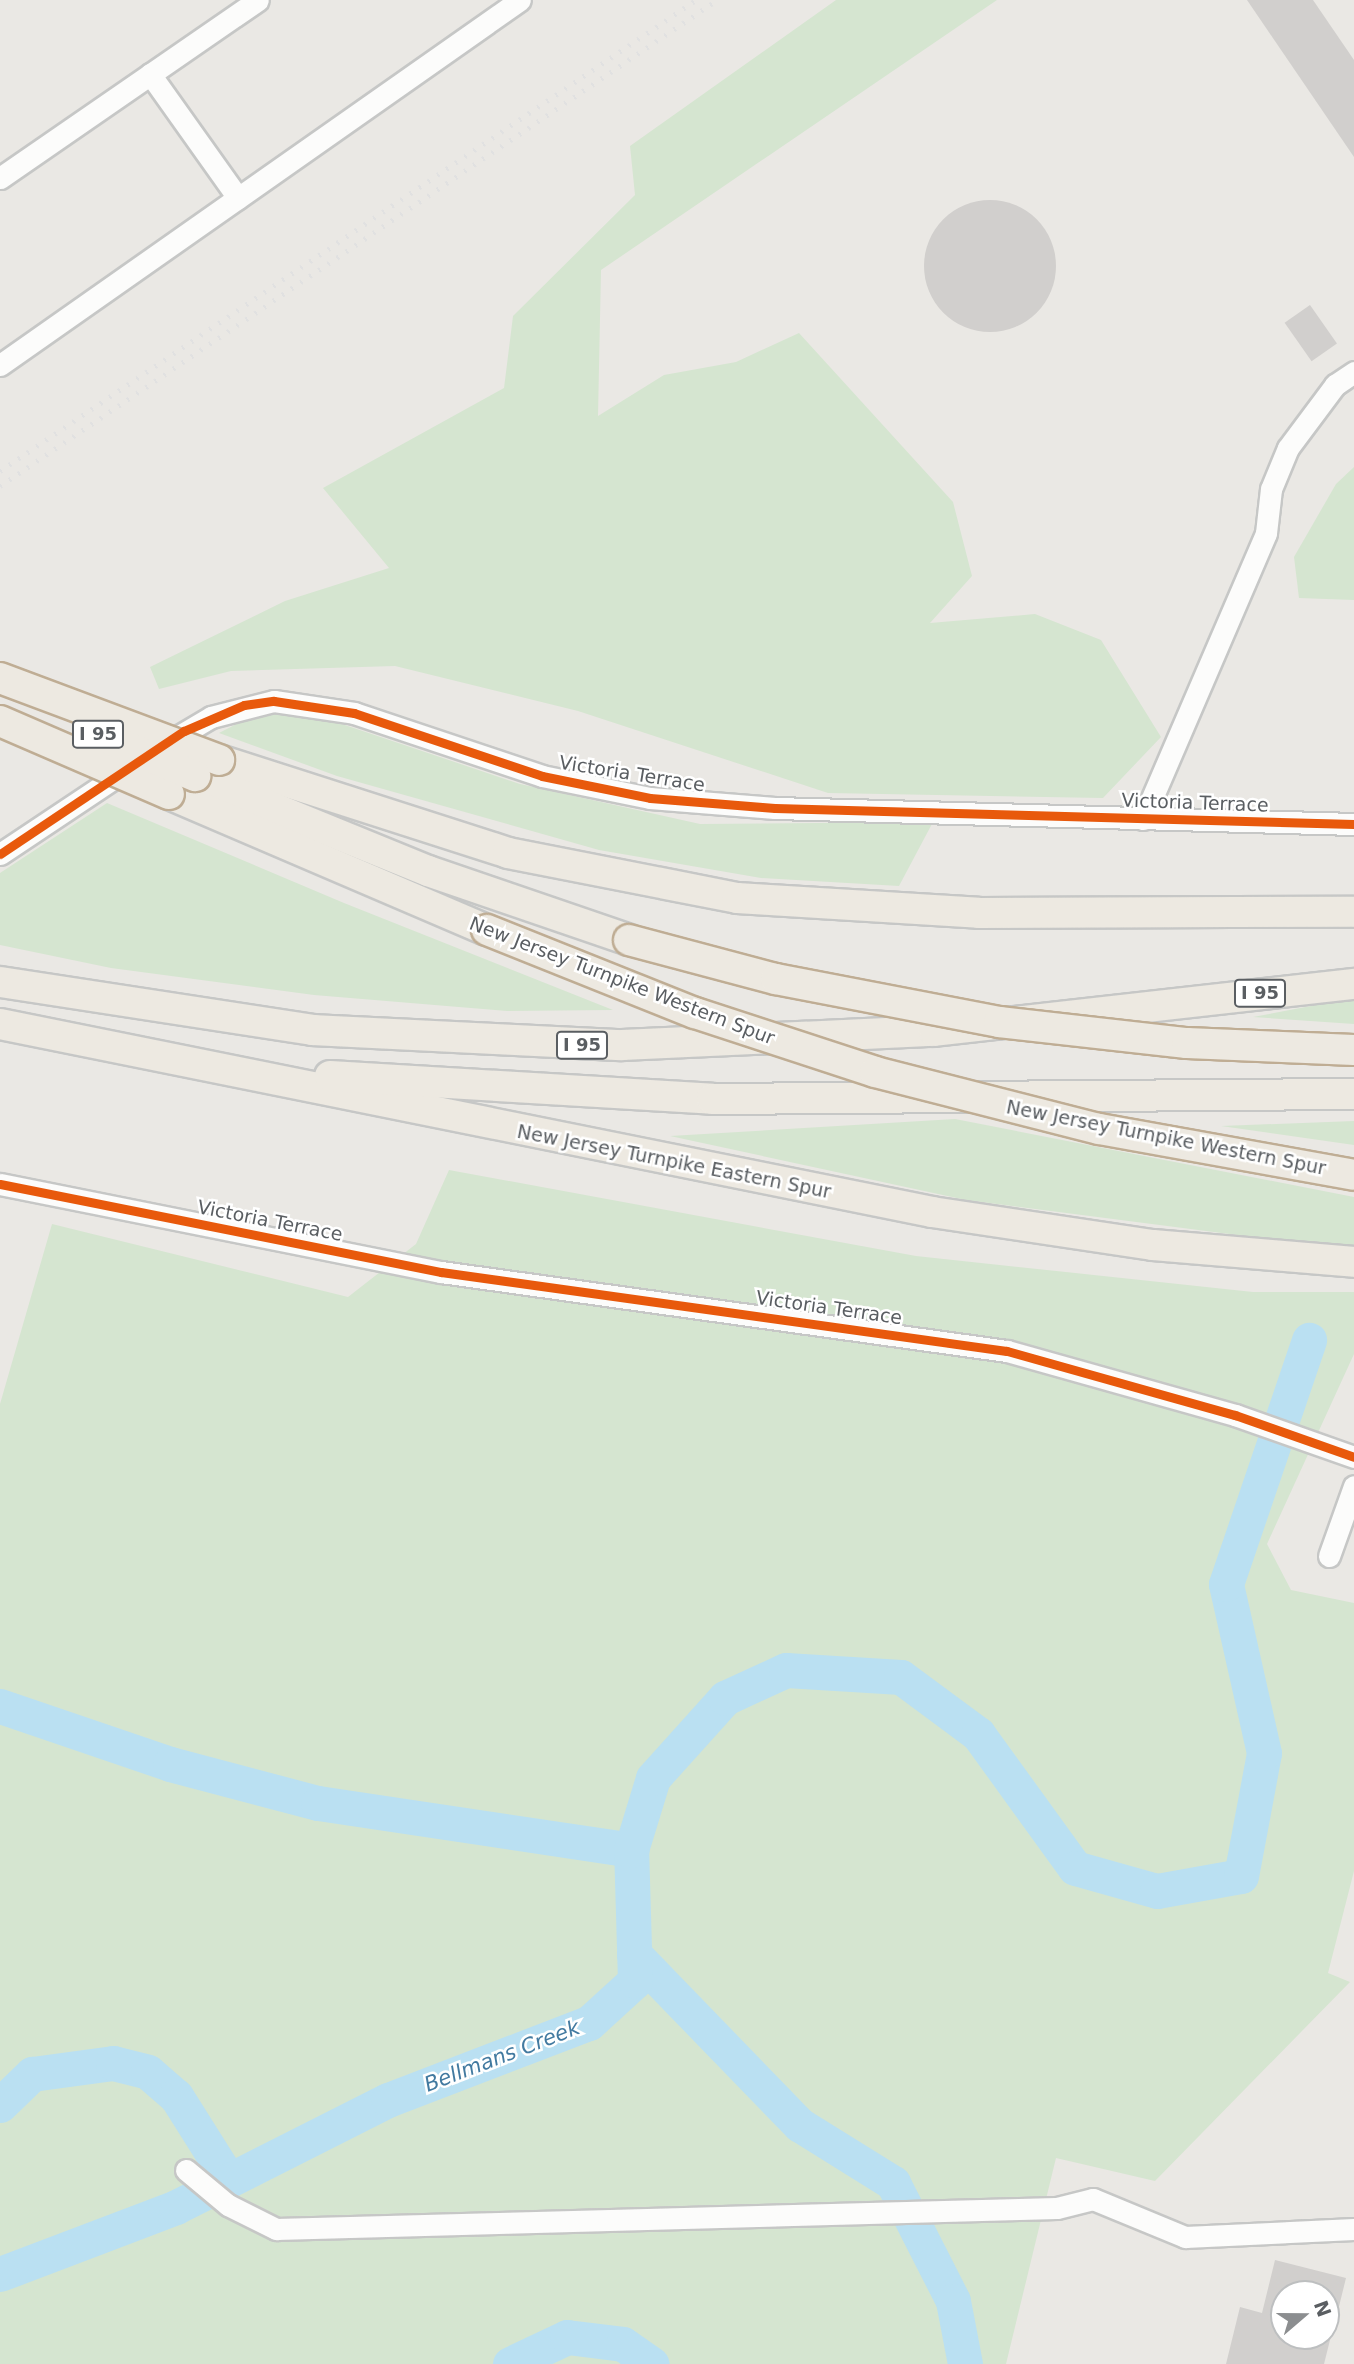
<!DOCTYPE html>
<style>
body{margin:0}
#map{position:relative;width:1354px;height:2364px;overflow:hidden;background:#eae8e4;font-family:"DejaVu Sans",sans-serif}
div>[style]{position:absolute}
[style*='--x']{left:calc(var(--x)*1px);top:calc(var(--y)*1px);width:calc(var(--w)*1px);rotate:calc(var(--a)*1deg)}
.green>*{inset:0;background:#d5e5d0}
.river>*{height:35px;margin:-17.5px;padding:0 17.5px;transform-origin:17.5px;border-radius:17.5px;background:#bae0f2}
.building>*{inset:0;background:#d1cfcd;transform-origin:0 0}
.round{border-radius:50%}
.roads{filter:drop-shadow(2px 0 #c6c7c6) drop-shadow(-2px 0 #c6c7c6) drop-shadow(0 2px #c6c7c6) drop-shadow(0 -2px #c6c7c6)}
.minor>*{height:21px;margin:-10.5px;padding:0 10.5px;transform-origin:10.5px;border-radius:10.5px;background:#fcfcfb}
.highway>*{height:30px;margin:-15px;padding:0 15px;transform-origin:15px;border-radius:15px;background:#ede9e1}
.rail>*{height:5px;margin-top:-2.5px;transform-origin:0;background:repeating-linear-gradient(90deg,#e1e1e1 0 2px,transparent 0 11px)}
.bridges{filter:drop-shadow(2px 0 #bfad94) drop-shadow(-2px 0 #bfad94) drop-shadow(0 2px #bfad94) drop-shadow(0 -2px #bfad94)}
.highway-bridge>*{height:30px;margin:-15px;padding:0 15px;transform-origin:15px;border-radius:15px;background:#ede9e1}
.cycleway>*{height:9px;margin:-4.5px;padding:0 4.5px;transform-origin:4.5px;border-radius:4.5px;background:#e8590c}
span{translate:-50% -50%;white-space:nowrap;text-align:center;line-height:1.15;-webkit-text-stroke:5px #fff;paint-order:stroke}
.shield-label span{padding:2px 5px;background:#fff;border:2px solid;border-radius:5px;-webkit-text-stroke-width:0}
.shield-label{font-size:18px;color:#5a5e62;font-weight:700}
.street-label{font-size:19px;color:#5a5e62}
.water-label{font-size:21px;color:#427aa0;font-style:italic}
.north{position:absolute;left:1270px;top:2280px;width:70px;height:70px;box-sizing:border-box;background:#fff;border:2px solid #bdbfc0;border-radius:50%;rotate:70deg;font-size:19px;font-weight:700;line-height:28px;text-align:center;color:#5a5e62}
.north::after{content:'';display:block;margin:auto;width:24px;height:32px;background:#8c8e90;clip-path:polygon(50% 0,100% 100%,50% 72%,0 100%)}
</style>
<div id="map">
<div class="green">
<div style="clip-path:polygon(836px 0,997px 0,601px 270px,598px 416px,664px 375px,736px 362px,799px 333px,953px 502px,972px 576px,930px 623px,1035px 614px,1101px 640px,1161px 737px,1103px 798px,828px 793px,578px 711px,395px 666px,231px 671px,159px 689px,150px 667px,285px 601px,389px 568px,323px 488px,504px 388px,513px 316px,635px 195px,630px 146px)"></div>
<div style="clip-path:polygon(1354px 467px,1354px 600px,1299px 598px,1294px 557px,1336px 484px)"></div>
<div style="clip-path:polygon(262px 711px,336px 722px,520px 784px,700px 824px,933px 822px,899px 886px,761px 878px,599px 850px,337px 776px,219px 733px)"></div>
<div style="clip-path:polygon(107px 803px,344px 903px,613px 1010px,507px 1011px,314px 995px,111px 968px,0 945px,0 873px)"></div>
<div style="clip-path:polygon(1354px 1000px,1354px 1024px,1253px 1017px,1337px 1001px)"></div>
<div style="clip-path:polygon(955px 1119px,1354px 1197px,1354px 1250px,966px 1200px,670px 1136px)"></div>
<div style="clip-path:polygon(1354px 1121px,1354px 1145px,1221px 1126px)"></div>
<div style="clip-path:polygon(449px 1170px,916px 1256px,1253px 1292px,1354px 1292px,1354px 1354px,1267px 1544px,1291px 1590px,1354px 1603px,1354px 1871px,1328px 1973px,1350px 1982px,1155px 2181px,1056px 2158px,1006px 2364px,0 2364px,0 1404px,52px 1224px,348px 1297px,416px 1244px)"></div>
</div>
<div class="river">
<div style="--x:0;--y:1706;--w:180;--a:18.8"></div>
<div style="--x:170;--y:1764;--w:153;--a:14.8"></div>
<div style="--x:318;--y:1803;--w:317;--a:8.5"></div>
<div style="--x:634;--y:1954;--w:238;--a:45.9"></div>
<div style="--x:800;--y:2125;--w:110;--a:31.9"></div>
<div style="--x:893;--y:2183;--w:132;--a:63"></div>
<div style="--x:953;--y:2301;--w:64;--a:79.2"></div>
<div style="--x:0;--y:2105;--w:45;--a:-44.1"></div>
<div style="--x:32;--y:2074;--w:82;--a:-7.7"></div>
<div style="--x:113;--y:2063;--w:36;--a:14"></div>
<div style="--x:148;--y:2072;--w:37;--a:41"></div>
<div style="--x:176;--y:2096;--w:99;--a:57.8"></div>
<div style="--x:0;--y:2274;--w:188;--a:-20.8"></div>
<div style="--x:176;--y:2207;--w:237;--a:-26.8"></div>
<div style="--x:388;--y:2100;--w:215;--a:-21"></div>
<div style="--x:589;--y:2023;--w:62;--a:-42.4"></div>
<div style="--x:635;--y:1981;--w:131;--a:-91.7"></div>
<div style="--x:631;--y:1850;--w:75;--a:-73"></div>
<div style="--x:653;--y:1778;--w:108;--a:-48"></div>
<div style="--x:725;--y:1698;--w:67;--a:-24.7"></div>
<div style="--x:786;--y:1670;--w:115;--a:3.5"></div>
<div style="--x:901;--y:1677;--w:96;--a:36.5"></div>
<div style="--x:978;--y:1734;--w:165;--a:54.1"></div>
<div style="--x:1075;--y:1868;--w:85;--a:15.7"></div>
<div style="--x:1157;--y:1891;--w:85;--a:-10.1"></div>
<div style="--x:1241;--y:1876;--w:125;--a:-79.4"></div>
<div style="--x:1264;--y:1753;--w:173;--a:-102.7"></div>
<div style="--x:1226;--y:1584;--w:258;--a:-71.2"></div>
<div style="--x:510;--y:2364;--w:63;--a:-25.3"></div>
<div style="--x:567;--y:2337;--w:56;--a:7.1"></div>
<div style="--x:623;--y:2344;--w:35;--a:35"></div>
</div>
<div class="building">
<div style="clip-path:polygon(1247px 0,1313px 0,1354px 60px,1354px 157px)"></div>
<div class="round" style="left:924px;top:200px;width:132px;height:132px"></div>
<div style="left:1310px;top:305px;width:47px;height:31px;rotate:55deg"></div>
<div style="clip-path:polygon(1275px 2260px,1346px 2278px,1332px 2335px,1326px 2334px,1326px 2294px,1284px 2294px,1284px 2336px,1331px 2336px,1324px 2364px,1226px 2364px,1240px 2307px,1262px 2313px)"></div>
</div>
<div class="roads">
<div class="minor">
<div style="--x:150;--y:74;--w:152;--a:54.6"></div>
<div style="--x:0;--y:178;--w:313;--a:-34.6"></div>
<div style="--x:0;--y:365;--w:635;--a:-35.07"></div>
<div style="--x:162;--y:746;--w:57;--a:-30.6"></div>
<div style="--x:211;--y:717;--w:65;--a:-14.3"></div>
<div style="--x:274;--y:701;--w:81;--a:8.5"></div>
<div style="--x:354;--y:713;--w:198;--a:18.5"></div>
<div style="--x:542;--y:776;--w:110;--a:11.5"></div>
<div style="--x:650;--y:798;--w:125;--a:4.6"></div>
<div style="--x:775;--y:808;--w:579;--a:1.58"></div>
<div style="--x:1143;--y:819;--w:311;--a:-66.7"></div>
<div style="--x:1266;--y:533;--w:44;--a:-83.5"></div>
<div style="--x:1271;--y:489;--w:44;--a:-67.5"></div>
<div style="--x:1288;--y:448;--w:79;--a:-53.3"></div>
<div style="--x:1335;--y:385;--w:23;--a:-34"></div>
<div style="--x:0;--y:854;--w:155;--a:-33.7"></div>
<div style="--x:0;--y:1184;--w:450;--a:11.3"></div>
<div style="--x:441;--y:1272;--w:571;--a:7.95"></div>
<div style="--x:1007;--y:1351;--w:237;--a:15.7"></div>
<div style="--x:1235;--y:1415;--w:126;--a:19.4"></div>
<div style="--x:1329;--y:1556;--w:74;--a:-70.3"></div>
<div style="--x:186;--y:2170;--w:55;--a:39.8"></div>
<div style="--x:228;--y:2205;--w:54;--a:26.6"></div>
<div style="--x:276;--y:2229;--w:781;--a:-1.54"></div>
<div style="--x:1057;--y:2208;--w:37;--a:-14"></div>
<div style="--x:1093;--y:2199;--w:100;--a:22.4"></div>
<div style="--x:1185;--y:2237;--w:169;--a:-2.7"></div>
</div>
<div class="highway">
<div style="--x:219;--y:760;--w:304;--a:17.8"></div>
<div style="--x:508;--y:853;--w:233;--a:11.1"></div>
<div style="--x:737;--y:898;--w:242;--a:3.5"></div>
<div style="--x:979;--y:913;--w:375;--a:-0.2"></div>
<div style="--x:195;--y:776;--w:252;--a:22.2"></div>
<div style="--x:428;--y:871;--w:213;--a:18.9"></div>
<div style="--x:169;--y:794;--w:346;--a:23.2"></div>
<div style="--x:0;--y:982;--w:316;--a:8.7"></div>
<div style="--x:312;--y:1030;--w:310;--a:2.8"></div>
<div style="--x:622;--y:1045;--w:312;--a:-2.6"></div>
<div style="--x:934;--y:1031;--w:423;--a:-6.4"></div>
<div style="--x:0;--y:1024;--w:951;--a:11.4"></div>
<div style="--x:932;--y:1212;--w:223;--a:8.5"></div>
<div style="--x:1153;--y:1245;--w:202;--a:4.8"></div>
<div style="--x:330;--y:1076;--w:383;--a:3.4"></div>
<div style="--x:712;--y:1099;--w:642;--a:-0.45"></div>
</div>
</div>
<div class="rail">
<div style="--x:0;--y:471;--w:840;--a:-34.09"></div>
<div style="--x:0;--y:486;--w:866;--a:-34.13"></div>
</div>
<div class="bridges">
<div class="highway-bridge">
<div style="--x:0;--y:678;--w:234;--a:20.5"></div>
<div style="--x:0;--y:721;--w:184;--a:23.4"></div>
<div style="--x:109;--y:739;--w:94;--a:23.3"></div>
<div style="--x:487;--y:930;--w:224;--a:21.8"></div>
<div style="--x:695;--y:1013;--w:189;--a:18.1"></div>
<div style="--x:875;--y:1072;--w:231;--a:14.3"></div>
<div style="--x:1099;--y:1129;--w:259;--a:10.2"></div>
<div style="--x:629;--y:940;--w:152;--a:14.9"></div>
<div style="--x:776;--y:979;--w:227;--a:10.9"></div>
<div style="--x:999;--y:1022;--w:189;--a:6.4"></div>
<div style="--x:1187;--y:1043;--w:167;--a:2.4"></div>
</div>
</div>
<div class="cycleway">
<div style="--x:0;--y:854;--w:221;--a:-33.8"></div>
<div style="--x:184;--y:731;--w:65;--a:-23.4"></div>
<div style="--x:244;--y:705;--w:30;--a:-8"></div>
<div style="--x:274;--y:701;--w:81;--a:8.5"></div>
<div style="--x:354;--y:713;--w:198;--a:18.5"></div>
<div style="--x:542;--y:776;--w:110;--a:11.5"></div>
<div style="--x:650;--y:798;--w:125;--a:4.6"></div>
<div style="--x:775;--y:808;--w:579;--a:1.58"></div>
<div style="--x:0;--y:1184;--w:450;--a:11.3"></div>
<div style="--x:441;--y:1272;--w:571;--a:7.95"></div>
<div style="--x:1007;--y:1351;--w:237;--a:15.7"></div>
<div style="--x:1235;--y:1415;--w:126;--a:19.4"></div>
</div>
<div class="shield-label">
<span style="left:98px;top:734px">I 95</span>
<span style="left:1260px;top:993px">I 95</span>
<span style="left:582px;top:1045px">I 95</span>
</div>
<div class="street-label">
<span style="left:632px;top:774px;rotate:9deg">Victoria Terrace</span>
<span style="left:1195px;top:803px;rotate:2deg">Victoria Terrace</span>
<span style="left:622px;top:981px;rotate:21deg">New Jersey Turnpike Western Spur</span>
<span style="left:1166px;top:1138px;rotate:11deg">New Jersey Turnpike Western Spur</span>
<span style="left:674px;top:1162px;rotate:11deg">New Jersey Turnpike Eastern Spur</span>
<span style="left:270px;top:1221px;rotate:11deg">Victoria Terrace</span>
<span style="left:829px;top:1308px;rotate:8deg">Victoria Terrace</span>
</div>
<div class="water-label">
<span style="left:502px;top:2056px;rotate:-21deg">Bellmans Creek</span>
</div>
<div class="north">N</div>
</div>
